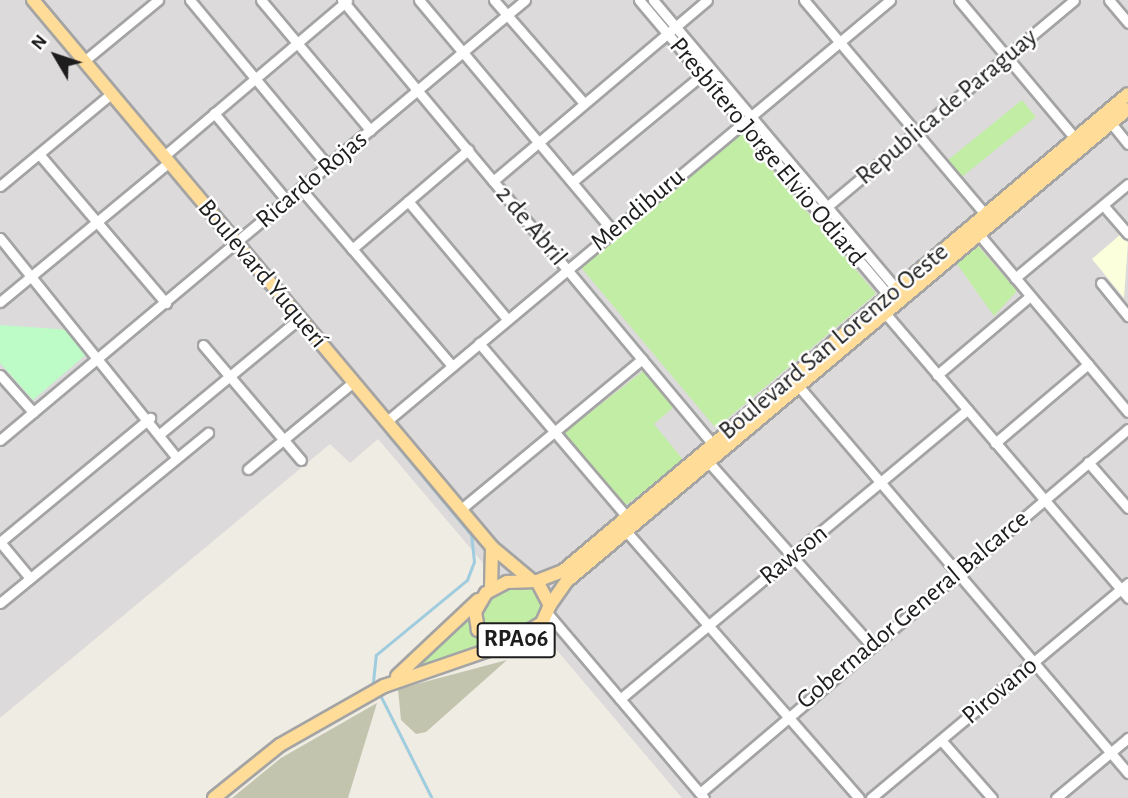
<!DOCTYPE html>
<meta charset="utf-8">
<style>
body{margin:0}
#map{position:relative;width:1128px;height:798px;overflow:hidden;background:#efece3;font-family:"Alegreya Sans",sans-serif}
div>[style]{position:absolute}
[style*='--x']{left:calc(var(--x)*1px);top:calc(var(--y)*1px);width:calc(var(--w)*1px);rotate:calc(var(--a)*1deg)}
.residential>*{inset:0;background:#dcdada}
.education>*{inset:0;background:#fcffdc}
.construction>*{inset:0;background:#c2c4ae}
.grass>*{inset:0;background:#c2eda5;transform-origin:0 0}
.park>*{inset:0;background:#bdfcc7}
.stream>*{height:2.5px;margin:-1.25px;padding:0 1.25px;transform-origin:1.25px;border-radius:1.25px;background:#a0ccdf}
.roads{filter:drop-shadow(2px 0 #a4a4a4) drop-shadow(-2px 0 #a4a4a4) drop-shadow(0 2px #a4a4a4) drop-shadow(0 -2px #a4a4a4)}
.minor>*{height:9px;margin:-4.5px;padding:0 4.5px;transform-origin:4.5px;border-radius:4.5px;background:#fff}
.major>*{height:12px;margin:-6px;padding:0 6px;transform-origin:6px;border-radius:6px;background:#ffdc98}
span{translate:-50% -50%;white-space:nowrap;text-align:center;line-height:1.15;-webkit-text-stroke:5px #fff;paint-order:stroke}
.shield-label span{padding:2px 5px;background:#fff;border:2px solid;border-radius:5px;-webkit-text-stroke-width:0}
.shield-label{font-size:24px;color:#1d1d1d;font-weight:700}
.street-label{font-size:26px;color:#1d1d1d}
.north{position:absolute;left:21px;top:21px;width:70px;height:70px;-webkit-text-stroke:5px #fff;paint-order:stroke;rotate:309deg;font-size:19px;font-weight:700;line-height:28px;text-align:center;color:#1d1d1d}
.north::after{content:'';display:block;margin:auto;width:24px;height:32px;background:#1d1d1d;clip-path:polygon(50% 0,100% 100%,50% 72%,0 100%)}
</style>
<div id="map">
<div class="residential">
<div style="clip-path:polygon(0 0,1128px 0,1128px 798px,682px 798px,378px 439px,350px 463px,330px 444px,0 718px)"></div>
</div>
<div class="education">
<div style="clip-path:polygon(1121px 234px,1128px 243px,1124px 298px,1092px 259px)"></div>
</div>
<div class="construction">
<div style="clip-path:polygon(507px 660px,426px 732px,416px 734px,401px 720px,398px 689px)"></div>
<div style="clip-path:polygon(377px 703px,348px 798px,232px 798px,281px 758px)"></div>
</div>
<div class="grass">
<div style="left:1022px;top:100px;width:22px;height:96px;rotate:51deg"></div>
<div style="left:741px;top:133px;width:210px;height:209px;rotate:50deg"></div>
<div style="clip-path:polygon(978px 246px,1017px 291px,994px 316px,957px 264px)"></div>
<div style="clip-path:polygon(647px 368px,677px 404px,654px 424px,684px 461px,626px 505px,564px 433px)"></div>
<div style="clip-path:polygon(525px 583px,544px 600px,544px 617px,511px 637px,486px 632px,477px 619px,481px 603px)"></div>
<div style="clip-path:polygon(471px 615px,488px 644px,420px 667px,417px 662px)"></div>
</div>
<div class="park">
<div style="clip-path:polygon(0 325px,71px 330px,89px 352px,33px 400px,0 363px)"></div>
</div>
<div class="stream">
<div style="--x:373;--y:682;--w:27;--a:-84"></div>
<div style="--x:376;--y:655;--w:118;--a:-39.5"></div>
<div style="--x:467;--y:580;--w:19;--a:-69"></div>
<div style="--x:474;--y:562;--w:27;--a:-96"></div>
<div style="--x:471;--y:535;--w:131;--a:-129.7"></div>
<div style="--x:380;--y:694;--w:116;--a:63.4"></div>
</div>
<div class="roads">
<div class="minor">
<div style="--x:190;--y:0;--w:216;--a:50.3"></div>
<div style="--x:261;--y:0;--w:170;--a:50"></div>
<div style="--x:342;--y:0;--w:584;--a:50.14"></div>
<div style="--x:419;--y:0;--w:302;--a:50"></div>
<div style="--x:494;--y:0;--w:137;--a:48.9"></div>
<div style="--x:639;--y:0;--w:390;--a:49.8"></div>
<div style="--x:653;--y:0;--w:383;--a:49.9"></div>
<div style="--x:804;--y:0;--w:285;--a:49.8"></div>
<div style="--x:959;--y:0;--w:187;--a:50"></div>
<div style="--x:1109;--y:0;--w:30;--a:50"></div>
<div style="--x:84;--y:61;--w:96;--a:-39.5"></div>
<div style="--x:214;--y:113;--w:114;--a:50.3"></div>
<div style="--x:1111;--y:123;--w:27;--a:51"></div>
<div style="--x:39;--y:154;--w:196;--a:49.6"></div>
<div style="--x:164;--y:156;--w:240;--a:-40.3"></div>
<div style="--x:493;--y:181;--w:280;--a:-40.2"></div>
<div style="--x:572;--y:182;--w:168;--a:-39.5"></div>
<div style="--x:0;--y:186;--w:144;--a:-39.7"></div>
<div style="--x:301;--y:189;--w:233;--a:49.5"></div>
<div style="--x:408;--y:201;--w:154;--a:50"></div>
<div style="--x:1103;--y:205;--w:38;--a:49"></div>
<div style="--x:823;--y:210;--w:327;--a:-39.9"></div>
<div style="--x:977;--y:232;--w:235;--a:50"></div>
<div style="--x:0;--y:238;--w:282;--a:51.2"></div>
<div style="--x:352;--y:249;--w:153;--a:-40.5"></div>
<div style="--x:1015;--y:278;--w:147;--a:-39.8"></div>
<div style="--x:1101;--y:283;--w:43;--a:50.7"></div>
<div style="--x:0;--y:302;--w:219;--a:-39.6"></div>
<div style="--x:885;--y:313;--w:375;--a:49.5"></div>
<div style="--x:479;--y:343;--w:228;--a:49.6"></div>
<div style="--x:203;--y:345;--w:151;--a:49.6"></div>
<div style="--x:0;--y:375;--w:50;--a:48.3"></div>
<div style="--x:937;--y:375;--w:122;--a:-40.3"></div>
<div style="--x:795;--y:382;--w:514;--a:49.58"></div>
<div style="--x:387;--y:421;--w:656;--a:-39.93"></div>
<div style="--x:161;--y:433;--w:180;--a:-39.6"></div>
<div style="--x:0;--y:440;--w:685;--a:-39.97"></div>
<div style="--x:995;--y:443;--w:122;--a:-40.3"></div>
<div style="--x:705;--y:458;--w:250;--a:48.4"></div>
<div style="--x:1088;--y:462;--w:61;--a:49"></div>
<div style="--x:248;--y:469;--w:136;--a:-39.6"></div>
<div style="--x:461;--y:509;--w:235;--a:-39.6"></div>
<div style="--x:626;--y:531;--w:354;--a:48.9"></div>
<div style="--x:0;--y:542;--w:195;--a:-39.6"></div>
<div style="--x:0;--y:542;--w:47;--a:50.2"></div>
<div style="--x:0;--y:603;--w:269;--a:-39.3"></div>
<div style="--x:548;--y:614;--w:241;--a:49.7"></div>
<div style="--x:620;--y:699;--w:452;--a:-39.8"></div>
<div style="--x:941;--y:740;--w:77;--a:48.7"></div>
<div style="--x:700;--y:793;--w:562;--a:-40.38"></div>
<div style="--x:871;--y:798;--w:335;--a:-39.9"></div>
<div style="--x:1056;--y:798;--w:94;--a:-39.8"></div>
</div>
<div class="major">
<div style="--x:33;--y:0;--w:714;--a:50"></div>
<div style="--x:492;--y:547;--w:50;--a:40.1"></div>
<div style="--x:537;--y:581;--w:28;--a:-21"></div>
<div style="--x:563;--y:571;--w:739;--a:-40.17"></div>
<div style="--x:537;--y:581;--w:27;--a:62"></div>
<div style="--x:550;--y:605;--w:20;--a:114"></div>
<div style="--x:542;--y:623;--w:39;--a:149"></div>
<div style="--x:509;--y:643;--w:34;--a:-157"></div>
<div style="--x:478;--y:630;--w:18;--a:-99"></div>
<div style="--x:475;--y:612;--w:22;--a:-60"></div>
<div style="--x:486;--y:593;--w:24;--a:-28"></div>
<div style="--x:507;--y:582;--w:30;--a:-2"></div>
<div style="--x:491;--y:589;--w:42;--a:-88.6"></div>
<div style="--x:550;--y:605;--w:29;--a:-55"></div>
<div style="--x:567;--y:581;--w:733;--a:-40.08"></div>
<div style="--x:397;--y:676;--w:111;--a:-43.2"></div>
<div style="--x:214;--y:798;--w:85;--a:-38.8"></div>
<div style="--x:280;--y:745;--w:120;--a:-29.6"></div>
<div style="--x:384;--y:686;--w:132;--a:-19"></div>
</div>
</div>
<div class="shield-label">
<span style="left:516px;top:640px">RPA06</span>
</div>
<div class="street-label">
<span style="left:947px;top:107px;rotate:-40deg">Republica de Paraguay</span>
<span style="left:767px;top:152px;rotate:50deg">Presbítero Jorge Elvio Odiard</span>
<span style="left:312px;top:180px;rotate:-40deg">Ricardo Rojas</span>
<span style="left:638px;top:210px;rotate:-40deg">Mendiburu</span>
<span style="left:531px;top:226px;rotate:50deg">2 de Abril</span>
<span style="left:262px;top:274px;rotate:50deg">Boulevard Yuquerí</span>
<span style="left:834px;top:342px;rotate:-40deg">Boulevard San Lorenzo Oeste</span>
<span style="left:794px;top:555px;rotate:-39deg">Rawson</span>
<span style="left:913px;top:610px;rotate:-40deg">Gobernador General Balcarce</span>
<span style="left:1000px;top:691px;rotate:-40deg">Pirovano</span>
</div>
<div class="north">N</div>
</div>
